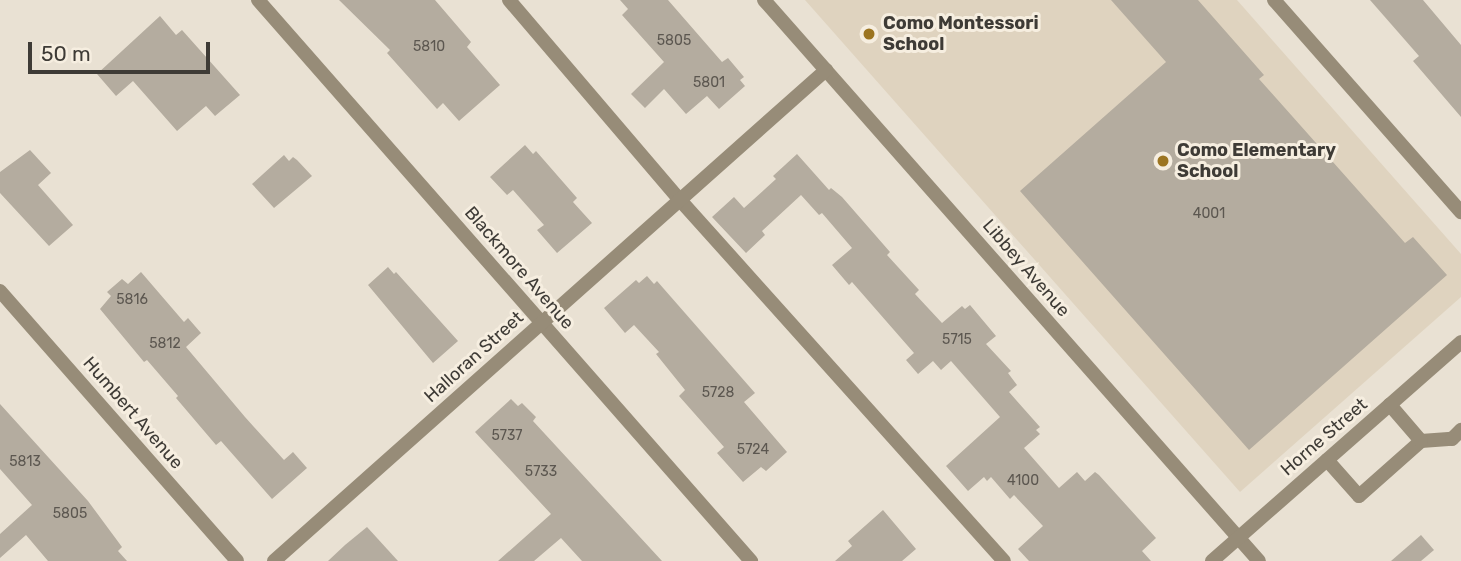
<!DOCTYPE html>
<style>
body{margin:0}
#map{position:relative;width:1461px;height:561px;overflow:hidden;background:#e9e1d3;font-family:Rubik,sans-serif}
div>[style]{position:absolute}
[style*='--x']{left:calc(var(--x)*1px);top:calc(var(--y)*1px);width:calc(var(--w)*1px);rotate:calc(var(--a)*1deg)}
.built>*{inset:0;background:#dfd3bf}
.building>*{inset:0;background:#b4ac9f}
.service>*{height:14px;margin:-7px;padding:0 7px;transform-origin:7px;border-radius:7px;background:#978c78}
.minor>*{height:14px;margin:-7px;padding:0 7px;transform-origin:7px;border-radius:7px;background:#978c78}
.tertiary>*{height:14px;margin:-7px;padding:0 7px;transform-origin:7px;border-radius:7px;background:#978c78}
.dots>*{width:19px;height:19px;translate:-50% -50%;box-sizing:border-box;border:4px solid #f6eee0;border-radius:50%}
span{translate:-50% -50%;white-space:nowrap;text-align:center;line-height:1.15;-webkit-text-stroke:6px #f6eee0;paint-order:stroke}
.number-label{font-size:14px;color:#5c5750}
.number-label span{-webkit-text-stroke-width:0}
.poi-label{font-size:18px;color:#3e3b36;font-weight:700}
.left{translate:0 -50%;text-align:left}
.street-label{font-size:18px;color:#3e3b36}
.scale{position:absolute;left:28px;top:42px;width:182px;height:32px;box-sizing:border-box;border:4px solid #3e3b36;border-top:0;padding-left:9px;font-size:21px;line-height:24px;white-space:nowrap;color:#3e3b36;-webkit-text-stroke:5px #f6eee0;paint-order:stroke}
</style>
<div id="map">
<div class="built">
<div style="clip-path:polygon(805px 0,1237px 0,1461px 254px,1461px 297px,1240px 492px)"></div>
</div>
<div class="building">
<div style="clip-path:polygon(339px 0,435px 0,471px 42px,467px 47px,500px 85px,459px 121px,443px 103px,437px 109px,387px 53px,390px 50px)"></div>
<div style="clip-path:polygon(620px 0,668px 0,722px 62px,728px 58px,744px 77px,740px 80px,745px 86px,719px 109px,707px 96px,686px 114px,664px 89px,645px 108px,631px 94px,664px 62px,622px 15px,628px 9px)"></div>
<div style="clip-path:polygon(1111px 0,1198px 0,1264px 75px,1259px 79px,1405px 243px,1413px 237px,1447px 275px,1249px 450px,1020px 191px,1166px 62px)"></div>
<div style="clip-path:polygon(1370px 0,1423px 0,1461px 45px,1461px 117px,1413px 61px,1419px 56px)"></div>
<div style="clip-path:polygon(160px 16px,176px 35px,182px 30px,240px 95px,215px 116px,206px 106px,177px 131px,133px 81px,116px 96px,97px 74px)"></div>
<div style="clip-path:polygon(525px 145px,533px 154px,536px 151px,577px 198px,573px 202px,592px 223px,557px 253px,537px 230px,544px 225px,513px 190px,507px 195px,490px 177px)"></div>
<div style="clip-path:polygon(30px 150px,51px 173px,38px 185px,73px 225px,49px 246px,0 193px,0 172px)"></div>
<div style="clip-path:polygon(797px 154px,829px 190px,831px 188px,842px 197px,890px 252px,887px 255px,919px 290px,915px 294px,942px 323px,962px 306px,965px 309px,970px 305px,996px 336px,986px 344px,1011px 371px,1008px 373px,1017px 385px,1009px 392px,1040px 427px,1036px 430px,1040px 434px,1024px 448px,1059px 488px,1077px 472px,1085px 481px,1095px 472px,1099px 475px,1156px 538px,1142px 551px,1151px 561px,1029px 561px,1018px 549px,1043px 526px,1014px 495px,1010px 499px,991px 477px,987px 481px,984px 477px,968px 491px,946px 466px,1000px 417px,951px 361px,941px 370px,933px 361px,918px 374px,906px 360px,914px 353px,852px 282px,849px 285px,832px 265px,852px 248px,822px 213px,819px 215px,801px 195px,762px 231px,765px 235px,746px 253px,712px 217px,734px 197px,744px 208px,776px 179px,773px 176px)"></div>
<div style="clip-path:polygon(284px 155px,289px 161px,293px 157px,297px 160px,312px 176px,274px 208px,252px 184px)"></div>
<div style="clip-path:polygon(388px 267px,394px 274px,396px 272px,458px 341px,433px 363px,368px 285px)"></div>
<div style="clip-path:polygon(141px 272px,184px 322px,188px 318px,201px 333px,186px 347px,245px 417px,284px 460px,293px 452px,307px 468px,272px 499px,221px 441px,216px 445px,176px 398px,178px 396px,147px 360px,144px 362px,100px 309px,111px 296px,107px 292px,122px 279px,128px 284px)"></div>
<div style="clip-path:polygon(647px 276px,654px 284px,657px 281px,755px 393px,744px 402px,787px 452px,766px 471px,761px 467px,743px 482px,717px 453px,724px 447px,679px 396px,685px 390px,656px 354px,659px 352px,634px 325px,625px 333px,604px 308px,636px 280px,639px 283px)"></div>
<div style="clip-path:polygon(511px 399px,518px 406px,522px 403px,536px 417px,533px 421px,662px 561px,582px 561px,561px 538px,534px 561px,498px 561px,551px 514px,475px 432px)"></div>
<div style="clip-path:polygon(0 404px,88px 501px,122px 547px,118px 551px,127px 561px,48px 561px,26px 535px,0 558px,0 534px,32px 505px,0 469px)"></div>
<div style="clip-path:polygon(883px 510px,916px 549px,902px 561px,835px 561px,852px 546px,848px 541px)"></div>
<div style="clip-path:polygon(367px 527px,398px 561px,328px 561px,345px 545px)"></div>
<div style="clip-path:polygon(1421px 535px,1434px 550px,1421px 561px,1391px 561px)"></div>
</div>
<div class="service">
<div style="--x:509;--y:0;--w:263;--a:49.5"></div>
<div style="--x:680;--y:200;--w:485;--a:48.1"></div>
<div style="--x:1421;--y:441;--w:31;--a:-4"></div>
<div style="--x:1452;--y:439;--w:13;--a:-45"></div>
<div style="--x:1327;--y:460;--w:48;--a:48.4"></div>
<div style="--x:1359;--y:496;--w:83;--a:-41.6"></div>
<div style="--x:1421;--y:441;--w:48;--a:-130.7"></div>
</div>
<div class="minor">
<div style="--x:258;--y:0;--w:747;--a:48.69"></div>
<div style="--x:764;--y:0;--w:748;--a:48.58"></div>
<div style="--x:1274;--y:0;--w:283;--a:48.6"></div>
<div style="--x:0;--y:291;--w:359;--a:48.7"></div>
<div style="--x:274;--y:561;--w:739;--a:-41.65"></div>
</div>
<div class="tertiary">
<div style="--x:1212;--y:561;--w:332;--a:-41.3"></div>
</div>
<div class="dots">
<div style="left:869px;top:34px;background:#9c7521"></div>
<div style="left:1163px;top:161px;background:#9c7521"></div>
</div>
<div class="number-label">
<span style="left:674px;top:41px">5805</span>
<span style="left:429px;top:47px">5810</span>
<span style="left:709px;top:83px">5801</span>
<span style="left:1209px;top:214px">4001</span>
<span style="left:132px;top:300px">5816</span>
<span style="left:957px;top:340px">5715</span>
<span style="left:165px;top:344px">5812</span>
<span style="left:718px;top:393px">5728</span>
<span style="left:507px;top:436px">5737</span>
<span style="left:753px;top:450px">5724</span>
<span style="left:25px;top:462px">5813</span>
<span style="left:541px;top:472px">5733</span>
<span style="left:1023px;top:481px">4100</span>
<span style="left:70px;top:514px">5805</span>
</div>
<div class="poi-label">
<span class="left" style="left:883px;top:34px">Como Montessori<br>School</span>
<span class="left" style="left:1177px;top:161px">Como Elementary<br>School</span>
</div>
<div class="street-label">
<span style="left:519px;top:268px;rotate:49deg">Blackmore Avenue</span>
<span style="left:1026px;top:268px;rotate:49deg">Libbey Avenue</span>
<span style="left:474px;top:357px;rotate:-42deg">Halloran Street</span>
<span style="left:133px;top:413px;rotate:49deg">Humbert Avenue</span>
<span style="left:1324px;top:437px;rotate:-41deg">Horne Street</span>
</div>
<div class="scale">50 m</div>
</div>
